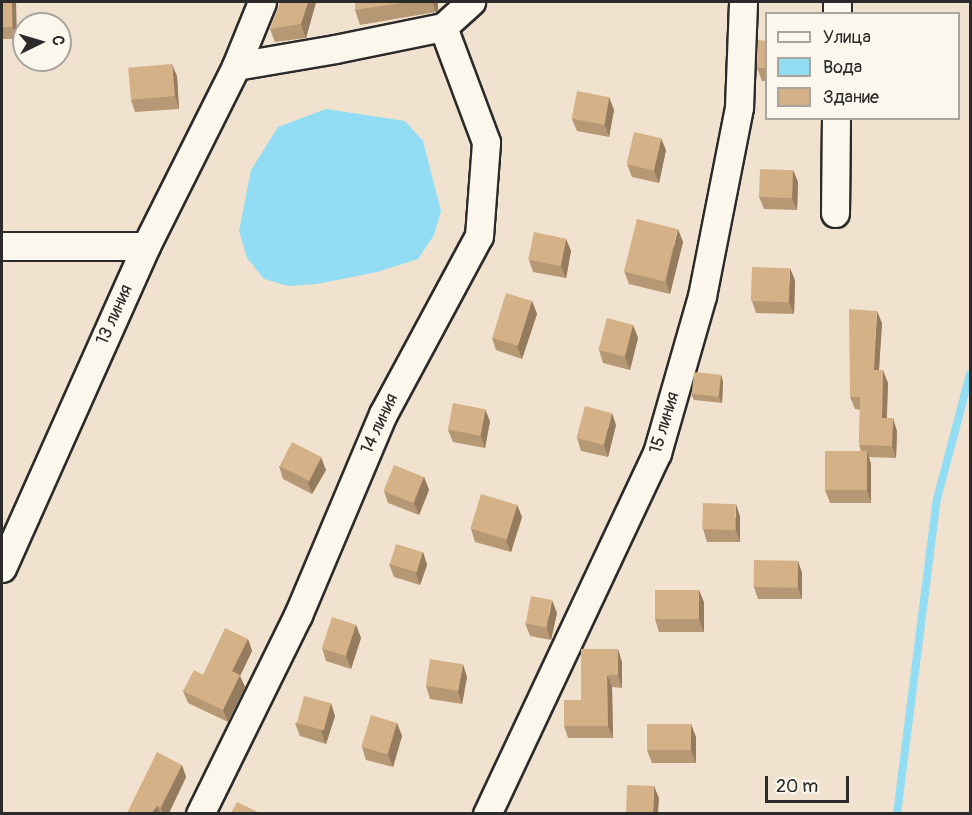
<!DOCTYPE html>
<meta charset="utf-8">
<style>
body{margin:0}
#map{position:relative;width:972px;height:815px;overflow:hidden;background:#f0e2ce;font-family:Pangolin,sans-serif}
div>[style]{position:absolute}
[style*='--x']{left:calc(var(--x)*1px);top:calc(var(--y)*1px);width:calc(var(--w)*1px);rotate:calc(var(--a)*1deg)}
.water>*{inset:0;background:#92ddf3}
.stream>*{height:8px;margin:-4px;padding:0 4px;transform-origin:4px;border-radius:4px;background:#92ddf3}
.roads{filter:drop-shadow(2px 0 #2b2b2b) drop-shadow(-2px 0 #2b2b2b) drop-shadow(0 2px #2b2b2b) drop-shadow(0 -2px #2b2b2b)}
.minor>*{height:27px;margin:-13.5px;padding:0 13.5px;transform-origin:13.5px;border-radius:13.5px;background:#fbf7ec}
.wall>*{inset:0;background:#b79874;transform-origin:0 0}
.shaded-wall>*{inset:0;background:#957c5e}
.building>*{inset:0;background:#d5b187;transform-origin:0 0}
span{translate:-50% -50%;white-space:nowrap;text-align:center;line-height:1.15;-webkit-text-stroke:4.5px #fbf7ec;paint-order:stroke}
.street-label{font-size:18px;color:#2b2b2b}
.frame{position:absolute;inset:0;border:3px solid #2b2b2b;pointer-events:none}
.legend{position:absolute;left:765px;top:12px;width:195px;height:108px;box-sizing:border-box;background:#fbf7ec;border:2px solid #a8a59f;margin:0;padding:8px 10px;list-style:none;font-size:18px;color:#2b2b2b}
.legend li{display:flex;align-items:center;gap:12px;height:30px}
.legend b{width:30px;border:2px solid #a8a59f}
.north{position:absolute;left:12px;top:12px;width:60px;height:60px;box-sizing:border-box;background:#fbf7ec;border:2px solid #a8a59f;border-radius:50%;rotate:85deg;font-size:16px;font-weight:700;line-height:24px;text-align:center;color:#2b2b2b}
.north::after{content:'';display:block;margin:auto;width:21px;height:27px;background:#2b2b2b;clip-path:polygon(50% 0,100% 100%,50% 72%,0 100%)}
.scale{position:absolute;left:765px;top:776px;width:84px;height:27px;box-sizing:border-box;border:3px solid #2b2b2b;border-top:0;padding-left:8px;font-size:18px;line-height:21px;white-space:nowrap;color:#2b2b2b;-webkit-text-stroke:4px #fbf7ec;paint-order:stroke}
</style>
<div id="map">
<div class="water">
<div style="clip-path:polygon(326px 109px,405px 121px,423px 141px,441px 211px,434px 235px,418px 259px,377px 272px,317px 284px,288px 286px,264px 279px,247px 258px,239px 231px,251px 170px,278px 127px)"></div>
</div>
<div class="stream">
<div style="--x:897;--y:814;--w:318;--a:-82.8"></div>
<div style="--x:937;--y:499;--w:129;--a:-75.2"></div>
</div>
<div class="roads">
<div class="minor">
<div style="--x:837;--y:14;--w:12;--a:-90"></div>
<div style="--x:236;--y:66;--w:100;--a:-9.7"></div>
<div style="--x:335;--y:49;--w:110;--a:-11.5"></div>
<div style="--x:443;--y:27;--w:38;--a:-42"></div>
<div style="--x:835;--y:213;--w:95;--a:-89.4"></div>
<div style="--x:2;--y:246;--w:144;--a:0"></div>
<div style="--x:2;--y:568;--w:353;--a:-65.9"></div>
<div style="--x:146;--y:246;--w:201;--a:-63.4"></div>
<div style="--x:236;--y:66;--w:69;--a:-67.9"></div>
<div style="--x:200;--y:814;--w:222;--a:-63.8"></div>
<div style="--x:298;--y:615;--w:218;--a:-67.1"></div>
<div style="--x:383;--y:414;--w:202;--a:-61.7"></div>
<div style="--x:479;--y:236;--w:94;--a:-85.7"></div>
<div style="--x:486;--y:142;--w:123;--a:-110.5"></div>
<div style="--x:487;--y:814;--w:399;--a:-64.8"></div>
<div style="--x:657;--y:453;--w:163;--a:-74"></div>
<div style="--x:702;--y:296;--w:193;--a:-78.9"></div>
<div style="--x:739;--y:107;--w:105;--a:-87.8"></div>
</div>
</div>
<div class="wall">
<div style="left:2px;top:2px;width:14px;height:37px"></div>
<div style="clip-path:polygon(316px 2px,306px 38px,275px 42px,270px 29px)"></div>
<div style="clip-path:polygon(355px 2px,438px 2px,438px 10px,436px 12px,360px 25px,355px 10px)"></div>
<div style="clip-path:polygon(766px 41px,766px 81px,762px 81px,757px 68px)"></div>
<div style="clip-path:polygon(177px 76px,179px 109px,135px 112px,131px 100px)"></div>
<div style="clip-path:polygon(609px 97px,614px 110px,609px 137px,577px 131px,572px 119px)"></div>
<div style="clip-path:polygon(666px 150px,659px 183px,632px 177px,627px 164px)"></div>
<div style="clip-path:polygon(793px 170px,798px 182px,797px 210px,764px 209px,759px 197px)"></div>
<div style="clip-path:polygon(566px 239px,571px 251px,566px 278px,533px 272px,529px 260px)"></div>
<div style="clip-path:polygon(683px 242px,670px 294px,629px 284px,624px 271px)"></div>
<div style="clip-path:polygon(795px 280px,794px 314px,756px 313px,752px 301px)"></div>
<div style="clip-path:polygon(532px 301px,537px 314px,522px 359px,496px 350px,492px 338px)"></div>
<div style="clip-path:polygon(882px 323px,879px 370px,888px 383px,887px 418px,897px 431px,896px 458px,869px 457px,871px 464px,871px 503px,830px 503px,825px 490px,861px 451px,859px 445px,860px 410px,855px 409px,850px 397px)"></div>
<div style="clip-path:polygon(633px 325px,638px 338px,630px 370px,603px 363px,599px 350px)"></div>
<div style="clip-path:polygon(721px 375px,723px 382px,722px 403px,694px 400px,691px 394px)"></div>
<div style="clip-path:polygon(490px 421px,485px 448px,453px 442px,448px 430px)"></div>
<div style="clip-path:polygon(616px 425px,608px 457px,581px 451px,577px 438px)"></div>
<div style="clip-path:polygon(279px 466px,326px 470px,312px 494px,283px 479px)"></div>
<div style="clip-path:polygon(424px 477px,429px 490px,419px 515px,388px 503px,384px 491px)"></div>
<div style="clip-path:polygon(517px 505px,522px 517px,511px 552px,475px 542px,471px 529px)"></div>
<div style="clip-path:polygon(740px 516px,740px 542px,707px 542px,703px 529px)"></div>
<div style="clip-path:polygon(423px 552px,427px 565px,420px 585px,394px 577px,389px 564px)"></div>
<div style="clip-path:polygon(798px 561px,802px 573px,802px 599px,758px 599px,754px 587px)"></div>
<div style="clip-path:polygon(704px 602px,704px 632px,659px 632px,655px 619px)"></div>
<div style="clip-path:polygon(557px 613px,551px 640px,530px 636px,525px 623px)"></div>
<div style="clip-path:polygon(356px 625px,361px 638px,351px 669px,326px 661px,322px 648px)"></div>
<div style="clip-path:polygon(248px 639px,252px 651px,240px 676px,245px 687px,228px 722px,188px 703px,183px 691px)"></div>
<div style="clip-path:polygon(622px 662px,622px 688px,612px 687px,613px 738px,568px 738px,564px 726px,581px 700px)"></div>
<div style="clip-path:polygon(467px 677px,462px 704px,430px 699px,426px 686px)"></div>
<div style="clip-path:polygon(335px 716px,326px 744px,300px 736px,295px 723px)"></div>
<div style="clip-path:polygon(397px 723px,402px 736px,393px 767px,366px 760px,362px 747px)"></div>
<div style="clip-path:polygon(696px 737px,696px 763px,652px 763px,647px 750px)"></div>
<div style="clip-path:polygon(182px 765px,186px 777px,169px 813px,127px 813px)"></div>
</div>
<div class="shaded-wall">
<div style="clip-path:polygon(12px 2px,16px 2px,17px 40px,13px 28px)"></div>
<div style="clip-path:polygon(308px 2px,316px 2px,306px 38px,301px 24px)"></div>
<div style="clip-path:polygon(432px 2px,438px 2px,438px 10px,436px 12px)"></div>
<div style="clip-path:polygon(172px 64px,177px 76px,179px 109px,175px 96px)"></div>
<div style="clip-path:polygon(609px 97px,614px 110px,609px 137px,605px 125px)"></div>
<div style="clip-path:polygon(661px 138px,666px 150px,659px 183px,654px 170px)"></div>
<div style="clip-path:polygon(793px 170px,798px 182px,797px 210px,792px 198px)"></div>
<div style="clip-path:polygon(678px 229px,683px 242px,670px 294px,666px 281px)"></div>
<div style="clip-path:polygon(566px 239px,571px 251px,566px 278px,561px 266px)"></div>
<div style="clip-path:polygon(790px 268px,795px 280px,794px 314px,789px 302px)"></div>
<div style="clip-path:polygon(532px 301px,537px 314px,522px 359px,517px 346px)"></div>
<div style="clip-path:polygon(877px 311px,882px 323px,878px 383px,874px 370px)"></div>
<div style="clip-path:polygon(633px 325px,638px 338px,630px 370px,625px 357px)"></div>
<div style="clip-path:polygon(883px 370px,888px 383px,886px 430px,882px 418px)"></div>
<div style="clip-path:polygon(721px 375px,723px 382px,722px 403px,719px 397px)"></div>
<div style="clip-path:polygon(485px 409px,490px 421px,485px 448px,481px 436px)"></div>
<div style="clip-path:polygon(612px 413px,616px 425px,608px 457px,604px 445px)"></div>
<div style="clip-path:polygon(893px 418px,897px 431px,896px 458px,892px 446px)"></div>
<div style="clip-path:polygon(867px 451px,871px 464px,871px 503px,867px 490px)"></div>
<div style="clip-path:polygon(321px 457px,326px 470px,312px 494px,308px 482px)"></div>
<div style="clip-path:polygon(424px 477px,429px 490px,419px 515px,414px 503px)"></div>
<div style="clip-path:polygon(736px 504px,740px 516px,740px 542px,736px 530px)"></div>
<div style="clip-path:polygon(517px 505px,522px 517px,511px 552px,506px 540px)"></div>
<div style="clip-path:polygon(423px 552px,427px 565px,420px 585px,416px 573px)"></div>
<div style="clip-path:polygon(798px 561px,802px 573px,802px 599px,798px 587px)"></div>
<div style="clip-path:polygon(699px 590px,704px 602px,704px 632px,699px 619px)"></div>
<div style="clip-path:polygon(552px 600px,557px 613px,551px 640px,547px 628px)"></div>
<div style="clip-path:polygon(356px 625px,361px 638px,351px 669px,346px 656px)"></div>
<div style="clip-path:polygon(248px 639px,252px 651px,240px 676px,245px 687px,228px 722px,223px 710px,232px 671px)"></div>
<div style="clip-path:polygon(618px 649px,622px 662px,622px 688px,618px 675px)"></div>
<div style="clip-path:polygon(463px 664px,467px 677px,462px 704px,458px 692px)"></div>
<div style="clip-path:polygon(607px 675px,612px 687px,613px 738px,608px 726px)"></div>
<div style="clip-path:polygon(331px 703px,335px 716px,326px 744px,321px 732px)"></div>
<div style="clip-path:polygon(397px 723px,402px 736px,393px 767px,388px 755px)"></div>
<div style="clip-path:polygon(691px 724px,696px 737px,696px 763px,691px 750px)"></div>
<div style="clip-path:polygon(182px 765px,186px 777px,169px 813px,163px 813px,161px 807px)"></div>
<div style="clip-path:polygon(654px 786px,659px 798px,658px 813px,653px 813px)"></div>
<div style="clip-path:polygon(157px 806px,160px 813px,152px 813px)"></div>
</div>
<div class="building">
<div style="left:2px;top:2px;width:10px;height:25px"></div>
<div style="clip-path:polygon(280px 2px,308px 2px,301px 24px,270px 29px)"></div>
<div style="clip-path:polygon(355px 2px,407px 2px,355px 10px)"></div>
<div style="clip-path:polygon(758px 40px,766px 41px,766px 68px,757px 68px)"></div>
<div style="left:172px;top:64px;width:32px;height:44px;rotate:85deg"></div>
<div style="left:577px;top:91px;width:33px;height:28px;rotate:11deg"></div>
<div style="left:634px;top:132px;width:28px;height:33px;rotate:13deg"></div>
<div style="left:760px;top:169px;width:33px;height:28px;rotate:2deg"></div>
<div style="left:637px;top:219px;width:42px;height:54px;rotate:14deg"></div>
<div style="left:534px;top:232px;width:33px;height:28px;rotate:12deg"></div>
<div style="left:752px;top:267px;width:38px;height:34px;rotate:2deg"></div>
<div style="left:506px;top:293px;width:27px;height:47px;rotate:17deg"></div>
<div style="clip-path:polygon(849px 309px,877px 311px,874px 370px,883px 370px,882px 418px,893px 418px,892px 446px,859px 445px,860px 397px,850px 397px)"></div>
<div style="left:607px;top:318px;width:27px;height:33px;rotate:15deg"></div>
<div style="left:694px;top:372px;width:27px;height:22px;rotate:6deg"></div>
<div style="left:453px;top:403px;width:33px;height:27px;rotate:11deg"></div>
<div style="left:585px;top:406px;width:28px;height:33px;rotate:15deg"></div>
<div style="left:292px;top:442px;width:33px;height:27px;rotate:27deg"></div>
<div style="left:825px;top:451px;width:42px;height:39px"></div>
<div style="left:394px;top:465px;width:32px;height:28px;rotate:22deg"></div>
<div style="left:481px;top:494px;width:38px;height:36px;rotate:17deg"></div>
<div style="left:703px;top:503px;width:33px;height:26px;rotate:2deg"></div>
<div style="left:396px;top:544px;width:28px;height:21px;rotate:17deg"></div>
<div style="left:754px;top:560px;width:44px;height:27px;rotate:1deg"></div>
<div style="left:655px;top:590px;width:44px;height:29px"></div>
<div style="left:531px;top:596px;width:21px;height:28px;rotate:11deg"></div>
<div style="left:332px;top:617px;width:25px;height:33px;rotate:18deg"></div>
<div style="clip-path:polygon(225px 628px,248px 639px,232px 671px,240px 675px,223px 710px,183px 691px,194px 670px,203px 675px)"></div>
<div style="clip-path:polygon(581px 649px,618px 649px,618px 675px,607px 675px,608px 726px,564px 726px,564px 700px,581px 700px)"></div>
<div style="left:430px;top:659px;width:33px;height:27px;rotate:9deg"></div>
<div style="left:304px;top:696px;width:28px;height:28px;rotate:15deg"></div>
<div style="left:371px;top:715px;width:27px;height:33px;rotate:17deg"></div>
<div style="left:647px;top:724px;width:44px;height:26px"></div>
<div style="clip-path:polygon(157px 752px,182px 765px,161px 807px,157px 806px,152px 813px,127px 813px)"></div>
<div style="left:627px;top:785px;width:27px;height:28px;rotate:2deg"></div>
<div style="clip-path:polygon(237px 802px,260px 813px,231px 813px)"></div>
</div>
<div class="street-label">
<span style="left:115px;top:315px;rotate:-66deg">13 линия</span>
<span style="left:665px;top:423px;rotate:-73deg">15 линия</span>
<span style="left:380px;top:424px;rotate:-65deg">14 линия</span>
</div>
<div class="frame"></div>
<ul class="legend">
<li><b style="height:8px;background:#fbf7ec"></b>Улица</li>
<li><b style="height:16px;background:#92ddf3"></b>Вода</li>
<li><b style="height:16px;background:#d5b187"></b>Здание</li>
</ul>
<div class="north">С</div>
<div class="scale">20 m</div>
</div>
